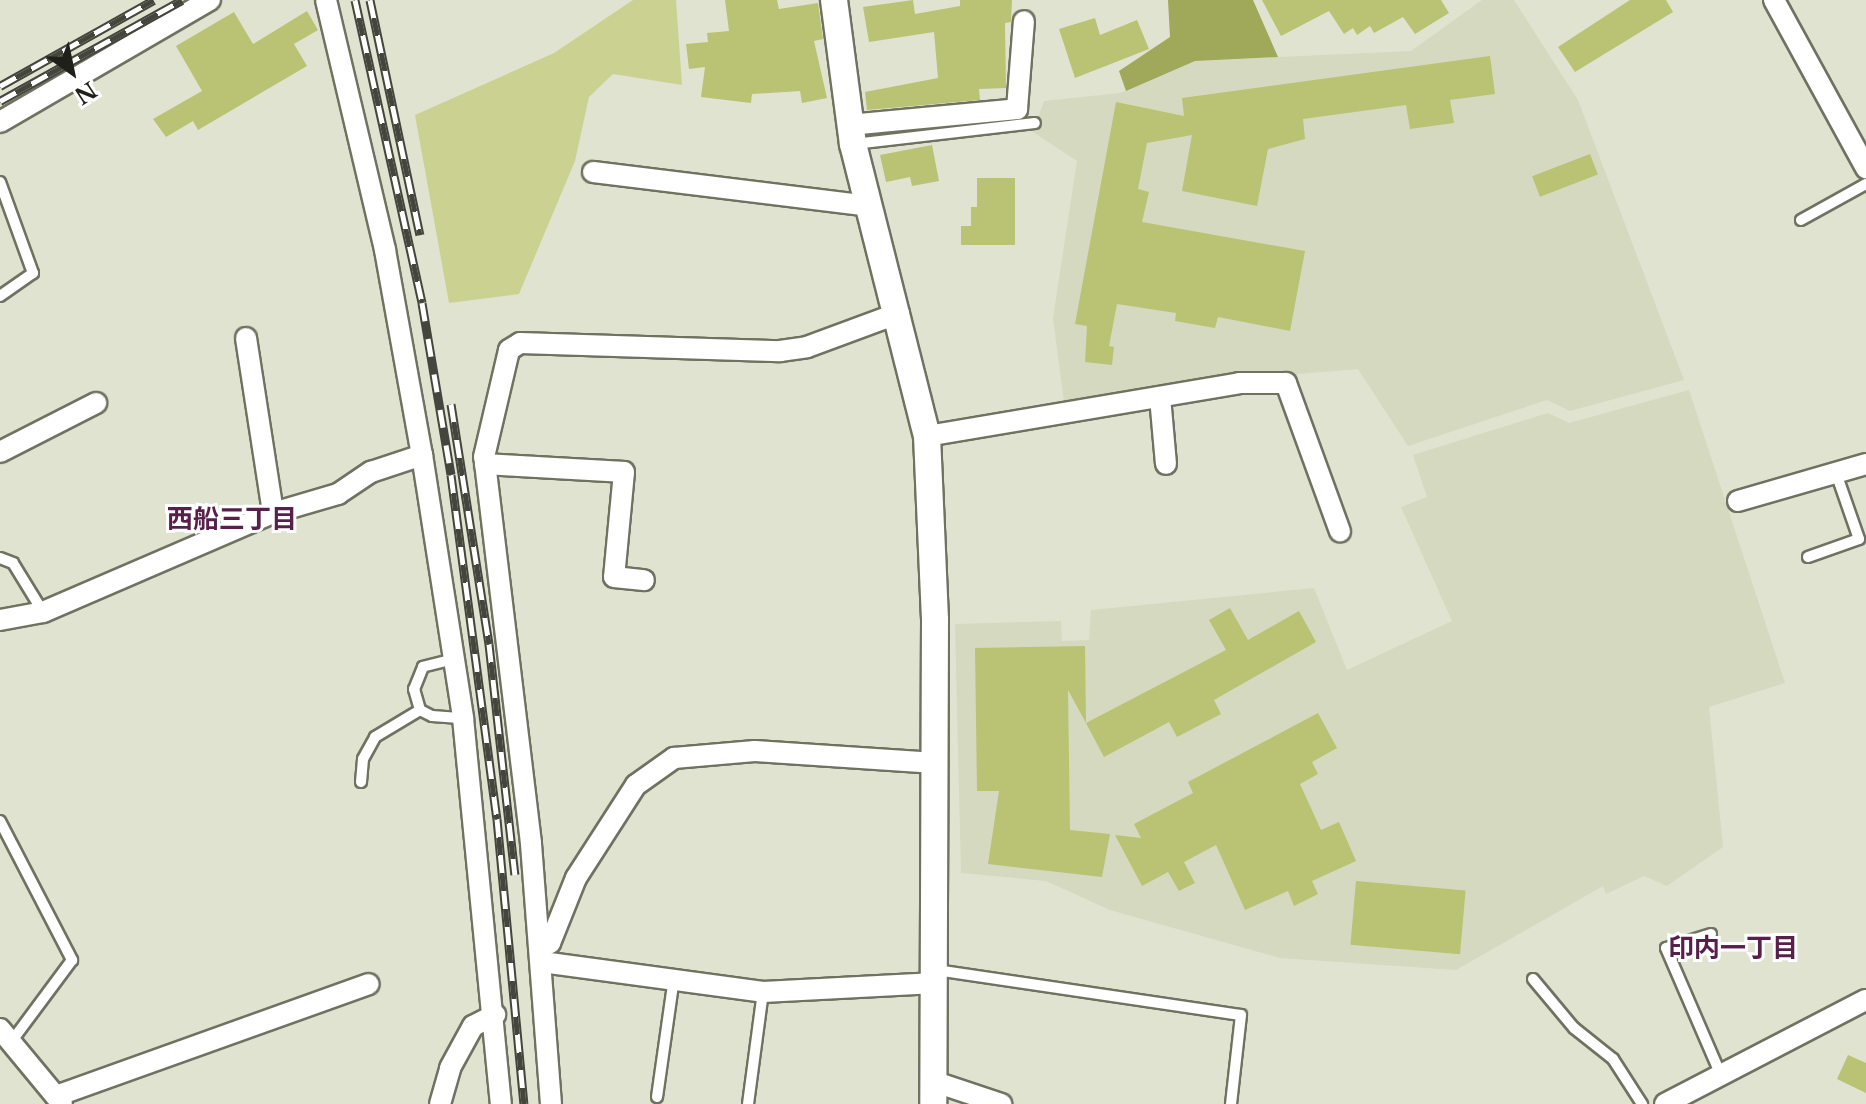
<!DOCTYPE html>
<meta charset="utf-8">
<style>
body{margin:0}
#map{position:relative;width:1866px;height:1104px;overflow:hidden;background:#e0e3d0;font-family:"Libre Baskerville","Noto Sans JP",serif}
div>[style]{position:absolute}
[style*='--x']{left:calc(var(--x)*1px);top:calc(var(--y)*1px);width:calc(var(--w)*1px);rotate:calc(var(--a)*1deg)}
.built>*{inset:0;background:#d5d9bf}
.green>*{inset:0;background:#cbd291}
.forest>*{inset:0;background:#a0a859}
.building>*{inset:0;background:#bac373;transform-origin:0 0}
.roads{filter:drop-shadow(2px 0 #707261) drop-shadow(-2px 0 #707261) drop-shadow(0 2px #707261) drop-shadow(0 -2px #707261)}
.service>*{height:10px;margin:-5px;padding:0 5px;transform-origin:5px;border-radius:5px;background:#fff}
.minor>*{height:20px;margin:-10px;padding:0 10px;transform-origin:10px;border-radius:10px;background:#fff}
.tertiary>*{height:26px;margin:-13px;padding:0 13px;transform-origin:13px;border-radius:13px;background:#fff}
.rail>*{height:9px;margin-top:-4.5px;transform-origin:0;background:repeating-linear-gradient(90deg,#fff 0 18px,#44453c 0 36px);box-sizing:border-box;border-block:2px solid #44453c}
span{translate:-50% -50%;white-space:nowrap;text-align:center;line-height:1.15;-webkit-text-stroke:6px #fff;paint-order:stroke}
.neighbourhood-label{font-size:26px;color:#571f49;font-weight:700}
.north{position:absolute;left:32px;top:32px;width:80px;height:80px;-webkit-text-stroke:6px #fff;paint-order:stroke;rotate:147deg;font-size:22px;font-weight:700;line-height:32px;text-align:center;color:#1f2019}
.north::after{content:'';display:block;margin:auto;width:28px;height:36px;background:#1f2019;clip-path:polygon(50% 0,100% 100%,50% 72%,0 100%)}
</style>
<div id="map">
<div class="built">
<div style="clip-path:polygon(1482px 0,1514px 0,1578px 100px,1684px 380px,1570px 411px,1547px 400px,1408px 446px,1358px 369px,1238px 379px,1065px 409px,1053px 318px,1077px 161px,1033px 132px,1044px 101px,1120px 93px,1195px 61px,1411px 51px)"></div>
<div style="clip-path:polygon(1689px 390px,1785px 683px,1709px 707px,1723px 847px,1667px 886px,1644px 876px,1606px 894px,1603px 886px,1456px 970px,1280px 958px,1110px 910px,1046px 881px,961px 873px,955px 624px,1061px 621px,1062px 641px,1089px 640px,1091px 610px,1314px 588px,1347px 670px,1452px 621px,1401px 507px,1427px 497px,1413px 455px,1548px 413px,1569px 423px)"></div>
</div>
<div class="green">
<div style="clip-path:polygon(633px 0,676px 0,682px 85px,613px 74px,589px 97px,575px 161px,519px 294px,449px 303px,415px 115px,554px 53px)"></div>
</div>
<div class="forest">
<div style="clip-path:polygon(1168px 0,1253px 0,1278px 57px,1195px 61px,1126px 91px,1119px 71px,1170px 37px)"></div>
</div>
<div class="building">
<div style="clip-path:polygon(725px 0,777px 0,779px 9px,818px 3px,823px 39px,814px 41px,827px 98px,802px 103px,800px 91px,752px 94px,751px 103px,701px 97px,705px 67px,689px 69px,686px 44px,708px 42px,707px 33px,729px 31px)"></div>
<div style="clip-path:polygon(913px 0,915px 14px,960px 6px,960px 0,1012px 0,1011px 22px,1005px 23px,1006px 88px,979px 89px,980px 100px,867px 110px,865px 92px,938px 78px,934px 32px,869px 42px,863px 7px)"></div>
<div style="clip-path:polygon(1262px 0,1441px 0,1449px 13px,1415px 34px,1403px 17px,1374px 33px,1370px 26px,1357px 35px,1353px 28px,1344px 34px,1329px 11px,1281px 36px)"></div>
<div style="clip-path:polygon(1630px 0,1666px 0,1673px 12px,1575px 72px,1558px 47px)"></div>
<div style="clip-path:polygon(307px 11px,318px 30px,294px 44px,307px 66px,198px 130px,193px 121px,166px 137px,153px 119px,202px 91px,176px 46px,234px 12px,253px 44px)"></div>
<div style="clip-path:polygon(1095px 18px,1100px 35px,1137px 20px,1149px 49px,1075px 78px,1059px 29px)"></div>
<div style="clip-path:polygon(1490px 56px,1495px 94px,1450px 100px,1454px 123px,1410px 129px,1406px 105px,1303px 119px,1305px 139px,1268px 149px,1257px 206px,1182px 191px,1192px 135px,1147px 143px,1138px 189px,1149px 192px,1142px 222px,1305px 251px,1290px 331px,1218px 317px,1215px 328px,1175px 321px,1176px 313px,1117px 304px,1109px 346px,1114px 347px,1112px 365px,1085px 362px,1087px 326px,1075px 324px,1116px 102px,1184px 116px,1182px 98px)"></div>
<div style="clip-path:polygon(932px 145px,939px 181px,912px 186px,910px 177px,886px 182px,880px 155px)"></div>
<div style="left:1590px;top:154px;width:22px;height:62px;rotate:69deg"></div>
<div style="clip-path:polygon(977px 178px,1015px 178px,1015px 245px,961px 245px,961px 226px,971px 226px,971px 207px,977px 207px)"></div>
<div style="clip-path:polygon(1230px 608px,1248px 640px,1299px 611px,1316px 642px,1214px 700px,1221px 714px,1177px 737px,1169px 722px,1104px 757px,1086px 723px,1226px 650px,1209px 620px)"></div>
<div style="clip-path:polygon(1085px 646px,1086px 723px,1068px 690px,1070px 830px,1110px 834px,1102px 877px,988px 864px,999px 791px,977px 791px,975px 648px)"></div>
<div style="clip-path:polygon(1318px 713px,1337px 748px,1312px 762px,1318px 774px,1300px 784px,1321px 830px,1339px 822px,1356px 861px,1312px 881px,1318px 894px,1294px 906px,1288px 891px,1245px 910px,1216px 845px,1184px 862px,1195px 883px,1179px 891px,1168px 872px,1142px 886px,1115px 835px,1141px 838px,1134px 824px,1193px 793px,1188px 782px)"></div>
<div style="left:1356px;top:881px;width:110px;height:64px;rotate:5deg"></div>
<div style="clip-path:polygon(1848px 1055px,1866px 1063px,1866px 1093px,1837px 1079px)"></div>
</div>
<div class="roads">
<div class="service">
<div style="--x:854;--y:144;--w:182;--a:-6.6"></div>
<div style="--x:0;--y:182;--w:97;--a:70.1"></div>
<div style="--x:33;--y:273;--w:40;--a:145.1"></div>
<div style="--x:1801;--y:220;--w:74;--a:-29"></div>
<div style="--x:1808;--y:557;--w:54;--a:-19.4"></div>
<div style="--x:1859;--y:539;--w:70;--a:-109.2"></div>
<div style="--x:0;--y:558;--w:14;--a:21"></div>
<div style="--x:13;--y:563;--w:57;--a:58.5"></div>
<div style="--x:454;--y:659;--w:32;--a:166"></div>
<div style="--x:423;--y:667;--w:24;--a:112"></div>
<div style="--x:414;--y:689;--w:22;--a:74"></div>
<div style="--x:420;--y:710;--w:13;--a:27"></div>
<div style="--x:432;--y:716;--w:31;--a:4"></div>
<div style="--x:361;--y:782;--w:23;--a:-85"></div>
<div style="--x:363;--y:759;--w:25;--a:-61"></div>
<div style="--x:375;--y:737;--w:52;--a:-31"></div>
<div style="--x:0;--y:821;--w:157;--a:62.6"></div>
<div style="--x:72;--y:960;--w:102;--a:126.6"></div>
<div style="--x:1711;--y:934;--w:47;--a:162.7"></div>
<div style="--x:1666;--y:948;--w:138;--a:66.6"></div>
<div style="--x:936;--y:970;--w:308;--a:8.4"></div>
<div style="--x:1241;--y:1015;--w:90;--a:96.4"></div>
<div style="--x:1533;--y:979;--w:64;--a:50.1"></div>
<div style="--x:1574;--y:1028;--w:50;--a:38.5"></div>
<div style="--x:1613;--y:1059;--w:54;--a:57.2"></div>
<div style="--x:657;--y:1097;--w:120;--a:-81.9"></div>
<div style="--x:748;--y:1104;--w:113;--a:-82.4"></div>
</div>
<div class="minor">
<div style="--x:326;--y:0;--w:257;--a:76.7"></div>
<div style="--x:385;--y:250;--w:208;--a:79.8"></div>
<div style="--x:422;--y:455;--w:266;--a:81.1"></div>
<div style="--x:463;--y:718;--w:388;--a:84.4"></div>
<div style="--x:1774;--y:0;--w:192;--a:61.3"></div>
<div style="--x:0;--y:122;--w:243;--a:-30.2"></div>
<div style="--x:849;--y:125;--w:169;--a:-5.4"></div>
<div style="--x:1017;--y:109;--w:88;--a:-85.5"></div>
<div style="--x:593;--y:172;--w:278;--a:7"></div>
<div style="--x:246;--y:338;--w:177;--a:81.2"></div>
<div style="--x:1160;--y:397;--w:67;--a:84.9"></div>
<div style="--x:927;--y:436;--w:316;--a:-9.6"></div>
<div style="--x:1239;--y:383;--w:47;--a:0"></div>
<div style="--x:1286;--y:383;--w:158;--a:70"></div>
<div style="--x:0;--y:452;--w:108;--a:-27"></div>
<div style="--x:485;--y:464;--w:139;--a:3.3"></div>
<div style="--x:624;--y:472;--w:105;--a:95.4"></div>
<div style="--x:614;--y:577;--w:30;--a:6"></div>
<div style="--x:1738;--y:501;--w:133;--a:-16.1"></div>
<div style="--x:0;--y:620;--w:44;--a:-10.5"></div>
<div style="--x:43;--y:612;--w:250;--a:-23.3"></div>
<div style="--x:273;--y:513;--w:68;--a:-16.3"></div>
<div style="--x:338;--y:494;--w:40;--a:-34"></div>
<div style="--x:371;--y:472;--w:54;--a:-18.4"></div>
<div style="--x:540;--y:943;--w:10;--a:0"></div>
<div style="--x:550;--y:943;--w:70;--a:-68.2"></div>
<div style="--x:576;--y:878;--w:111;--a:-57.2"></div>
<div style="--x:636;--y:785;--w:47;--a:-35.4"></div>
<div style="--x:674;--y:758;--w:81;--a:-4.9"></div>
<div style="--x:755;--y:751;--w:181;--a:3.8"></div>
<div style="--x:542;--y:962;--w:223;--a:7.7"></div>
<div style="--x:763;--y:992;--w:173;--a:-3"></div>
<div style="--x:0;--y:1029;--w:97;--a:50.4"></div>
<div style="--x:935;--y:1082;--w:70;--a:18.4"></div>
<div style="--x:56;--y:1096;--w:332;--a:-19.7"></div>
<div style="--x:440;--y:1104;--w:37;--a:-74"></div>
<div style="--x:450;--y:1068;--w:48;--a:-61.3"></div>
<div style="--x:473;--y:1026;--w:25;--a:-27"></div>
<div style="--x:551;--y:1104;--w:262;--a:-94.4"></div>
<div style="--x:531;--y:843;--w:389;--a:-96.9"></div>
<div style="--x:484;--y:457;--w:110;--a:-76.8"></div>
<div style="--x:509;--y:350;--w:13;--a:-32"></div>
<div style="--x:520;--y:343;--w:260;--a:1.8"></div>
<div style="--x:780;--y:351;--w:27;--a:-8"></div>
<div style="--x:807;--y:347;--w:98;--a:-20.3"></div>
<div style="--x:1665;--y:1104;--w:226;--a:-27.4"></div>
</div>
<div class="tertiary">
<div style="--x:834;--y:0;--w:145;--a:82.5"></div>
<div style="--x:853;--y:144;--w:301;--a:75.8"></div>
<div style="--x:927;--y:436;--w:184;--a:87.5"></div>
<div style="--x:935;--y:620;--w:484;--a:90.2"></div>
</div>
</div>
<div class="rail">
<div style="--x:355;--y:0;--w:310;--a:77.5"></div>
<div style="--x:422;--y:303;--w:174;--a:80.4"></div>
<div style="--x:451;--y:475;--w:347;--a:82.4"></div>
<div style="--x:497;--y:819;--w:286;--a:84.6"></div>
<div style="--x:370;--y:0;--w:240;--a:78"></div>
<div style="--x:0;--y:86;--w:176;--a:-29.2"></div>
<div style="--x:0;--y:101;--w:208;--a:-29"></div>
<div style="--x:451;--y:404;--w:243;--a:81"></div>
<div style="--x:489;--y:644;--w:232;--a:83.6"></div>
</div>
<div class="neighbourhood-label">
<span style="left:232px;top:520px">西船三丁目</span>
<span style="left:1733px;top:949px">印内一丁目</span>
</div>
<div class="north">N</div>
</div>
